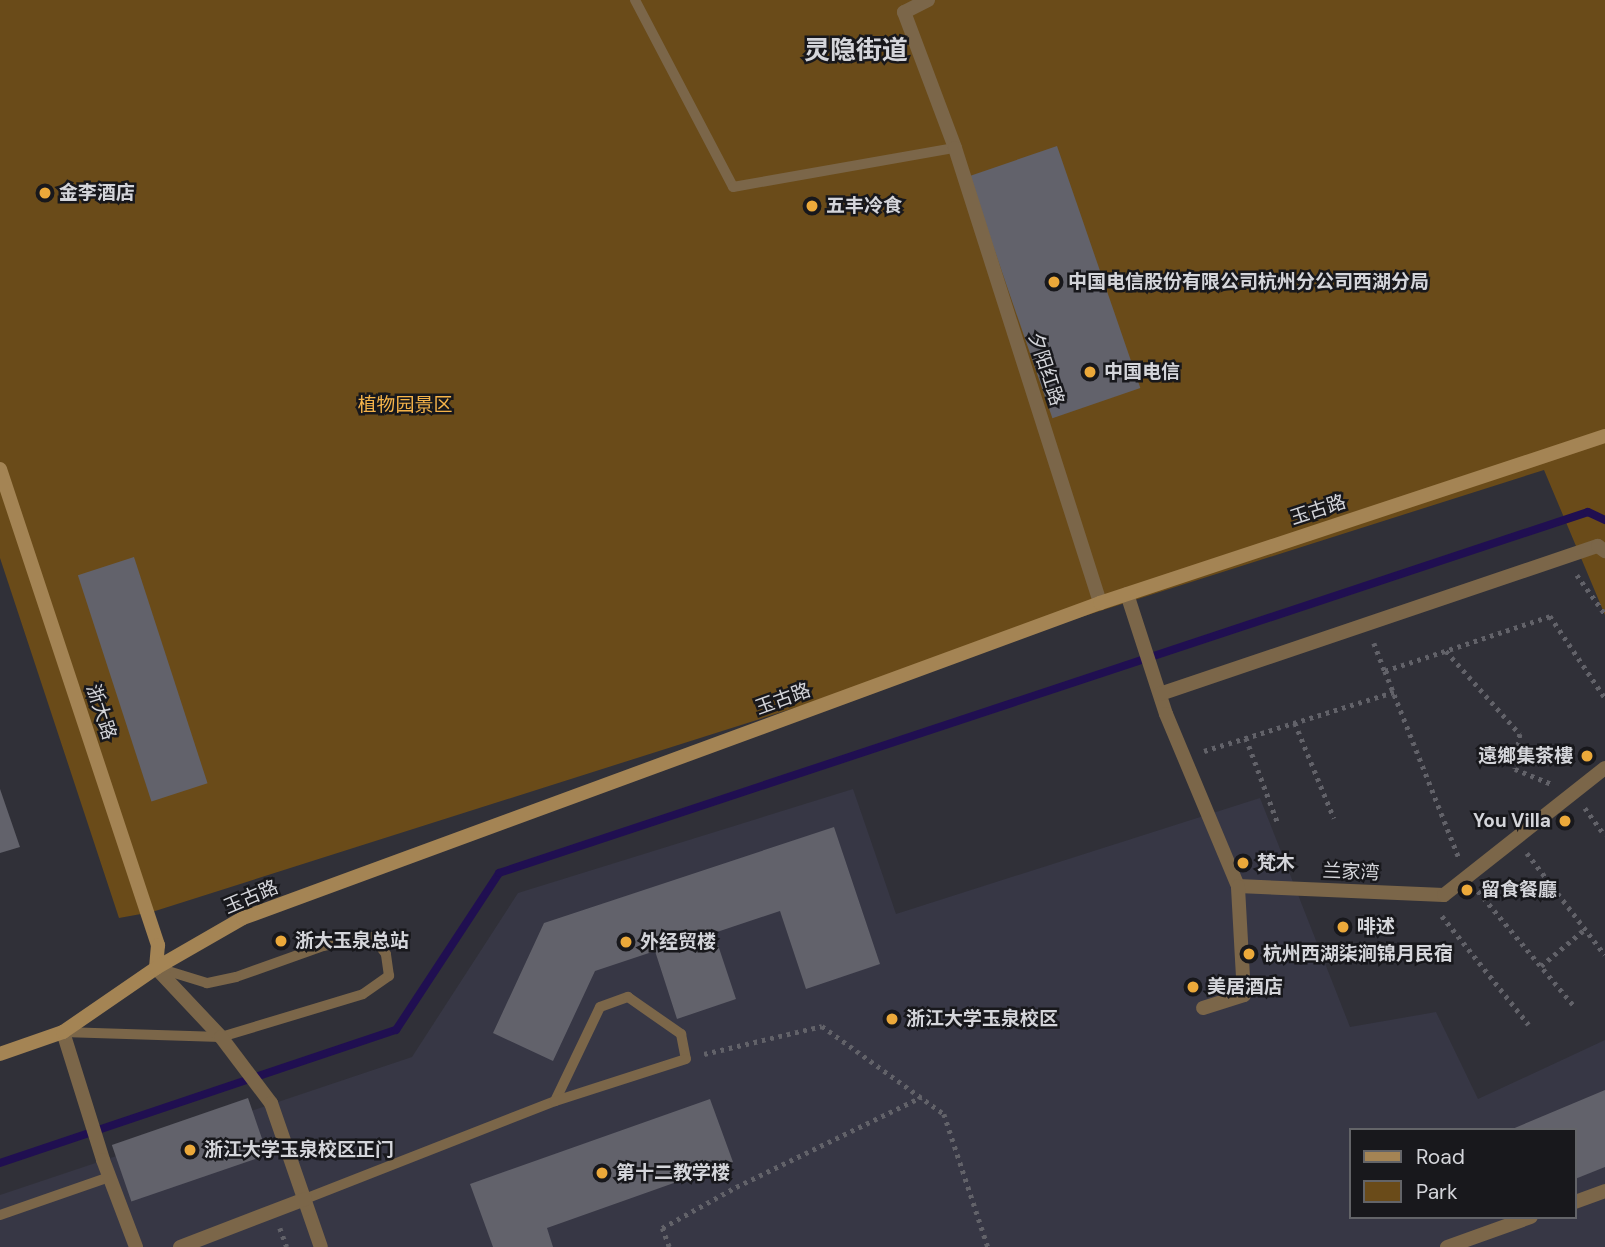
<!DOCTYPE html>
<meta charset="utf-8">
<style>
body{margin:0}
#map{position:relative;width:1605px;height:1247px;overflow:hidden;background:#303038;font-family:"DM Sans","Noto Sans SC",sans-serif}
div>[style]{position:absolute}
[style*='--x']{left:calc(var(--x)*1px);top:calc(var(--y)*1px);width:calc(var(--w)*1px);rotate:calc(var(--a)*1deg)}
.built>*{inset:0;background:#373745}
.green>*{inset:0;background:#6a4b19}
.stream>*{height:8px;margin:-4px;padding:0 4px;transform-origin:4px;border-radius:4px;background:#200f51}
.building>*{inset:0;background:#62626b;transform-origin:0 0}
.path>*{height:4.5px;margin-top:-2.25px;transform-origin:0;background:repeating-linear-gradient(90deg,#626269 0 3.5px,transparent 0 8.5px)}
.lane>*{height:10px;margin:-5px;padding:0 5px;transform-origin:5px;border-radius:5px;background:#7b6649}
.street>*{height:14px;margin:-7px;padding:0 7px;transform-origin:7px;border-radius:7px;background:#7b6649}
.secondary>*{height:14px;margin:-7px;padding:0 7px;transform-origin:7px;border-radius:7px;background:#a48454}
.dots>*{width:19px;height:19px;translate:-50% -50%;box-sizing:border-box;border:4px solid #18181c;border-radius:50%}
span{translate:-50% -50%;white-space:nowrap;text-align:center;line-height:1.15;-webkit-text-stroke:5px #18181c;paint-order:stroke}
.poi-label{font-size:19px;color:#d4d5da;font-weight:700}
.left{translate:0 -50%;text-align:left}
.right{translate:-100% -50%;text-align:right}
.street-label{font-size:19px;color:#d4d5da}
.park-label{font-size:19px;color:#f6b44a}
.district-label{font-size:26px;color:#d4d5da;font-weight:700}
.legend{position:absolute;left:1349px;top:1128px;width:228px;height:91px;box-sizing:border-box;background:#18181c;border:2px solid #636468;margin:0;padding:9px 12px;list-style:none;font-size:21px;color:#d4d5da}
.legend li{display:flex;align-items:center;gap:14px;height:35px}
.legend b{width:35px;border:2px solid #636468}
</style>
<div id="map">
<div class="built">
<div style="clip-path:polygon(evenodd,853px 789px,896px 914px,1260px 798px,1350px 1027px,1436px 1012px,1478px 1099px,1605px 1040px,1605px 1247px,0 1247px,0 1195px,412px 1057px,518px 893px,853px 789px,1351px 1130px,1575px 1130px,1575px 1217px,1351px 1217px,1351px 1130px)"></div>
</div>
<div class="green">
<div style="clip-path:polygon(0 0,1605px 0,1605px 615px,1544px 470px,152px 912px,119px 918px,0 558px)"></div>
</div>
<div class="stream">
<div style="--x:0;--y:1163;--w:418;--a:-18.6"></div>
<div style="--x:396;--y:1030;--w:188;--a:-56.7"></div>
<div style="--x:499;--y:873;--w:1147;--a:-18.34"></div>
<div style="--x:1588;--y:512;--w:19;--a:25"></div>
</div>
<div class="building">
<div style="left:1057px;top:146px;width:256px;height:93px;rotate:71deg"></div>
<div style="left:134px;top:557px;width:238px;height:59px;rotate:72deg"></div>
<div style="clip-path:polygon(0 789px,20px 847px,0 853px)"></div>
<div style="clip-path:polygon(834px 827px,880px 964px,806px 989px,780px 911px,714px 933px,736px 999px,677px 1019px,655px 951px,595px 971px,553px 1061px,493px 1033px,544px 923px)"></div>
<div style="clip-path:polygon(1605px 1090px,1605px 1167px,1575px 1179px,1575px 1130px,1510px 1130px)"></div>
<div style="left:248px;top:1098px;width:60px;height:144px;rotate:71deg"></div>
<div style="clip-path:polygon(710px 1099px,733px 1162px,547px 1228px,553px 1247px,493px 1247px,470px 1184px)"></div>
</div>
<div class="path">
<div style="--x:1577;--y:575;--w:48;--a:54.3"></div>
<div style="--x:1374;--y:643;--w:30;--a:69"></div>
<div style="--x:1385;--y:671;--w:174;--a:-18.4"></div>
<div style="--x:1550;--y:616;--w:99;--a:56.1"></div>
<div style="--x:1446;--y:651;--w:111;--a:48.3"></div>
<div style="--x:1520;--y:734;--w:35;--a:98"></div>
<div style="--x:1515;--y:769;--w:42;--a:22.3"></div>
<div style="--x:1385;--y:671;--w:203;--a:68.4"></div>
<div style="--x:1295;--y:723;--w:103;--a:67.7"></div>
<div style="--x:1246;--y:738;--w:89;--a:69.5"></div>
<div style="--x:1204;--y:751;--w:199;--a:-17.3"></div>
<div style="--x:1585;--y:808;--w:34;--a:54"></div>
<div style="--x:1527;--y:853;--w:128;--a:52.6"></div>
<div style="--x:1478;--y:891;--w:150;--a:50.1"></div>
<div style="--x:1442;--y:916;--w:139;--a:51.4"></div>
<div style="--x:1541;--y:966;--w:57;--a:-40.1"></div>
<div style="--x:704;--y:1054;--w:121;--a:-13.3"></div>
<div style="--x:822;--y:1026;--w:150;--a:35.8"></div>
<div style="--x:944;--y:1114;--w:140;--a:71.7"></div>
<div style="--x:280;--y:1228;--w:20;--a:70"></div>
<div style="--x:669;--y:1247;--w:20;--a:-110"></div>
<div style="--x:662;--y:1228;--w:85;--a:-29"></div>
<div style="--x:736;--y:1187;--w:206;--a:-25.9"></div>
</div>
<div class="lane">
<div style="--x:635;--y:0;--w:211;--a:62.3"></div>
<div style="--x:733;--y:187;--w:225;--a:-10"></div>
<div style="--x:63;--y:1032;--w:158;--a:1.8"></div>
<div style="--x:221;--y:1037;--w:148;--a:-16.8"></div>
<div style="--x:363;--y:994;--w:32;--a:-35"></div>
<div style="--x:389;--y:976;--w:22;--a:-98"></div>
<div style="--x:386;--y:954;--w:21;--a:-127"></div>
<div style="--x:373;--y:937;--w:51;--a:169.8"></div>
<div style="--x:323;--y:946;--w:92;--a:160.4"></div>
<div style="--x:236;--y:977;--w:30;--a:168"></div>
<div style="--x:207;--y:983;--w:51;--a:-163"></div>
<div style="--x:305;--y:1199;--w:269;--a:-21.4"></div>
<div style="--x:555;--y:1101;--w:104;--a:-64.4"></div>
<div style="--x:600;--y:1007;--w:30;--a:-20"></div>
<div style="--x:628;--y:997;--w:65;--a:34.9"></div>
<div style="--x:681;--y:1034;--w:25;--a:79"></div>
<div style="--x:686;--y:1059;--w:138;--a:162.2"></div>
<div style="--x:0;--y:1215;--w:115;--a:-19.2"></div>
</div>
<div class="street">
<div style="--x:928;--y:0;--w:27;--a:153"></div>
<div style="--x:904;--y:12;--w:145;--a:69.4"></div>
<div style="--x:955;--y:148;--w:478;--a:72.3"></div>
<div style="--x:1127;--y:594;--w:126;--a:72"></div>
<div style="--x:1166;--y:714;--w:186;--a:67.3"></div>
<div style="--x:1238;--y:886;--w:206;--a:2.5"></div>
<div style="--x:1444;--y:895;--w:205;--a:-38.3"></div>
<div style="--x:1160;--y:694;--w:462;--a:-18.7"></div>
<div style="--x:1598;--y:546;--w:9;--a:36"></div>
<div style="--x:156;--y:968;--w:95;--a:46.7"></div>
<div style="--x:221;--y:1037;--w:83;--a:52.9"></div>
<div style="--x:271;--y:1103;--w:152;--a:70.9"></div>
<div style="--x:1203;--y:1008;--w:43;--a:-17.6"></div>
<div style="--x:1244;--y:995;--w:109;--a:-93.2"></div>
<div style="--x:63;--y:1032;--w:134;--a:72.6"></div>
<div style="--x:103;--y:1160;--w:93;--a:69.2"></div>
<div style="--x:1575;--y:1202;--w:32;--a:-20"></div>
<div style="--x:180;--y:1247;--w:134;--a:-21"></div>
<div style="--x:1447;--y:1247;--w:89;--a:-19.7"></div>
</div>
<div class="secondary">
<div style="--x:0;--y:469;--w:502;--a:71.64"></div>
<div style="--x:158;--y:945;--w:23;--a:95"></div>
<div style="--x:0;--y:1054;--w:67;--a:-19.2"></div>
<div style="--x:63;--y:1032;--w:113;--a:-34.5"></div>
<div style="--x:156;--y:968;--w:100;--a:-29.9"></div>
<div style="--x:243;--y:918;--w:913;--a:-20.18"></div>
<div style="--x:1100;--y:603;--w:532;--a:-18.3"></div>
</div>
<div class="dots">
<div style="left:45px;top:193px;background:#eca93a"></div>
<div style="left:812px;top:206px;background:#eca93a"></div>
<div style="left:1054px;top:282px;background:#eca93a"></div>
<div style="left:1090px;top:372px;background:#eca93a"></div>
<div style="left:1587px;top:756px;background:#eca93a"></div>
<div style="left:1565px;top:821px;background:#eca93a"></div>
<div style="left:1243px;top:863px;background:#eca93a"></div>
<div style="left:1467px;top:890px;background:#eca93a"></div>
<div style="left:1343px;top:927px;background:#eca93a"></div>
<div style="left:281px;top:941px;background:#eca93a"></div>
<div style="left:626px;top:942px;background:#eca93a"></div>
<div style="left:1249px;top:954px;background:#eca93a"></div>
<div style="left:1193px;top:987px;background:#eca93a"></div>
<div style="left:892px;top:1019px;background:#eca93a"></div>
<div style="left:190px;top:1150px;background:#eca93a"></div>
<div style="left:602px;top:1173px;background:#eca93a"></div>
</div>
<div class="poi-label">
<span class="left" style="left:59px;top:193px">金李酒店</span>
<span class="left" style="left:826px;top:206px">五丰冷食</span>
<span class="left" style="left:1068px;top:282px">中国电信股份有限公司杭州分公司西湖分局</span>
<span class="left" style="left:1104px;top:372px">中国电信</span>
<span class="right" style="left:1573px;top:756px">遠鄉集茶樓</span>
<span class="right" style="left:1551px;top:821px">You Villa</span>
<span class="left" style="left:1257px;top:863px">梵木</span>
<span class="left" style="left:1481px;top:890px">留食餐廳</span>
<span class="left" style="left:1357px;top:927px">啡述</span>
<span class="left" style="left:295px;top:941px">浙大玉泉总站</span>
<span class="left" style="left:640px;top:942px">外经贸楼</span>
<span class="left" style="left:1263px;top:954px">杭州西湖柒涧锦月民宿</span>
<span class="left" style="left:1207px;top:987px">美居酒店</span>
<span class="left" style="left:906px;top:1019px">浙江大学玉泉校区</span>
<span class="left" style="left:204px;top:1150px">浙江大学玉泉校区正门</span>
<span class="left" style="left:616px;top:1173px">第十二教学楼</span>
</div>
<div class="street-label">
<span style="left:1046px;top:369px;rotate:72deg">夕阳红路</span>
<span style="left:1318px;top:510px;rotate:-18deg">玉古路</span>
<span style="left:783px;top:699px;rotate:-20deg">玉古路</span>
<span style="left:101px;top:712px;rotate:72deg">浙大路</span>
<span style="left:1351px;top:872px;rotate:2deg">兰家湾</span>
<span style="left:251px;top:897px;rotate:-23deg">玉古路</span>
</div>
<div class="park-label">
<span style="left:405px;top:405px">植物园景区</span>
</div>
<div class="district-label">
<span style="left:856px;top:51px">灵隐街道</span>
</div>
<ul class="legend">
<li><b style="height:9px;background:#a48454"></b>Road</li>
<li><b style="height:19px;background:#6a4b19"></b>Park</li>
</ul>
</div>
